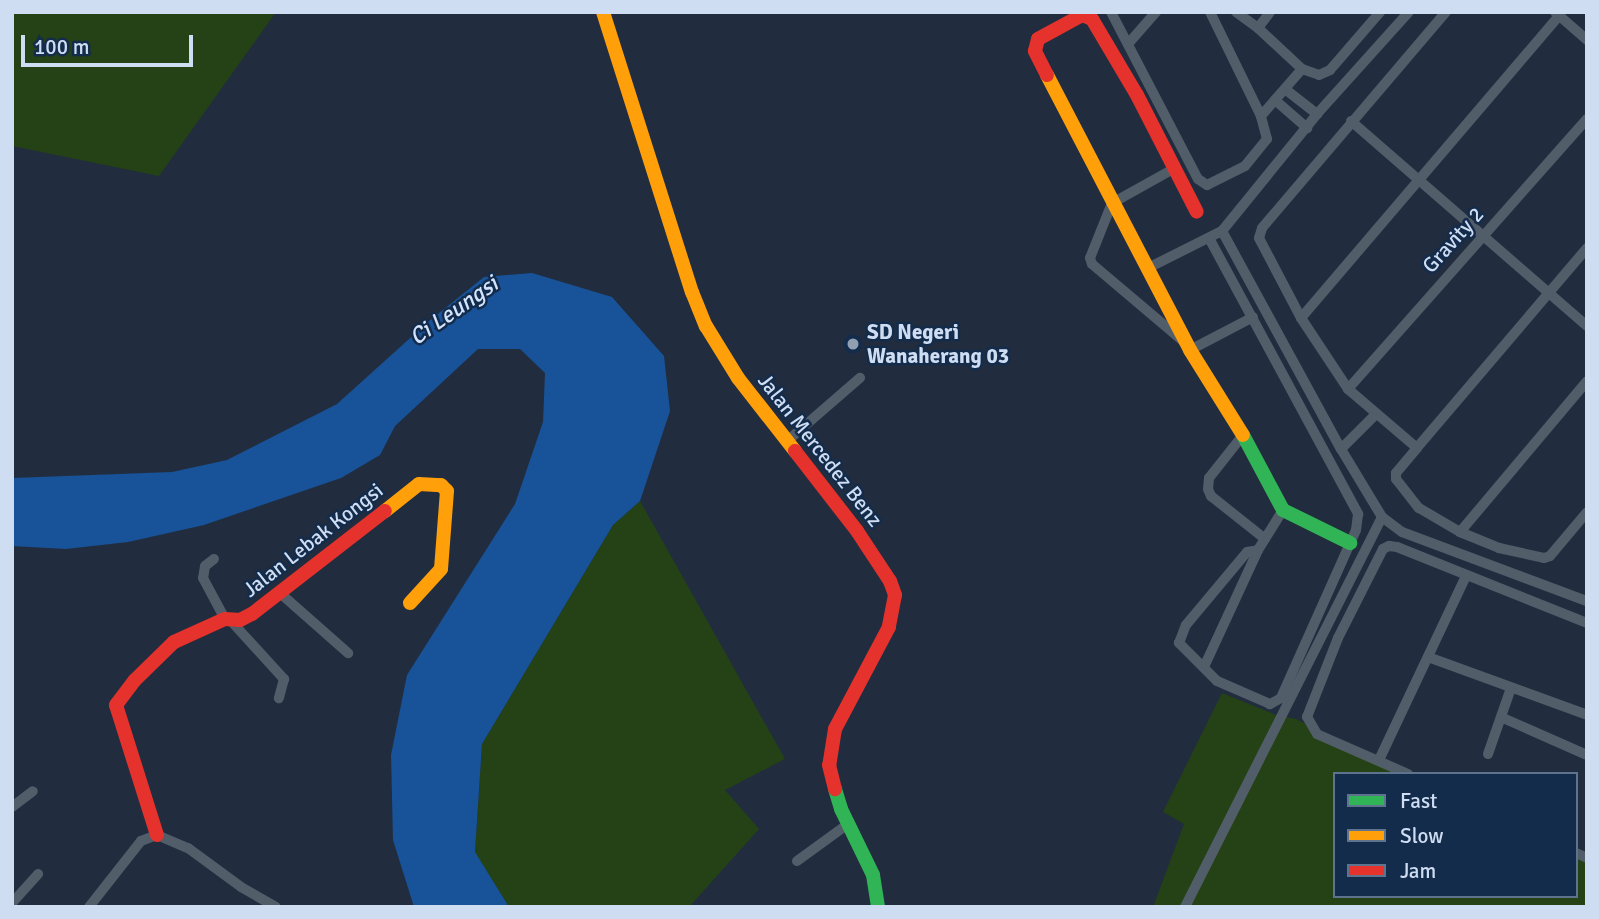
<!DOCTYPE html>
<style>
body{margin:0}
#map{position:relative;width:1599px;height:919px;overflow:hidden;background:#212d3e;font-family:Signika,sans-serif}
div>[style]{position:absolute}
[style*='--x']{left:calc(var(--x)*1px);top:calc(var(--y)*1px);width:calc(var(--w)*1px);rotate:calc(var(--a)*1deg)}
.green>*{inset:0;background:#244216}
.water>*{inset:0;background:#185298}
.street>*{height:10px;margin:-5px;padding:0 5px;transform-origin:5px;border-radius:5px;background:#525d6a}
.fast>*{height:14px;margin:-7px;padding:0 7px;transform-origin:7px;border-radius:7px;background:#30b455}
.slow>*{height:14px;margin:-7px;padding:0 7px;transform-origin:7px;border-radius:7px;background:#ff9f0a}
.jam>*{height:14px;margin:-7px;padding:0 7px;transform-origin:7px;border-radius:7px;background:#e5322d}
.dots>*{width:19px;height:19px;translate:-50% -50%;box-sizing:border-box;border:4px solid #142c4b;border-radius:50%}
span{translate:-50% -50%;white-space:nowrap;text-align:center;line-height:1.15;-webkit-text-stroke:5px #142c4b;paint-order:stroke}
.street-label{font-size:21px;color:#ceddf2}
.poi-label{font-size:21px;color:#ceddf2;font-weight:700}
.left{translate:0 -50%;text-align:left}
.water-label{font-size:23px;color:#d3e5ff;font-style:italic}
.frame{position:absolute;inset:0;border:14px solid #ceddf2;pointer-events:none}
.legend{position:absolute;left:1333px;top:772px;width:245px;height:126px;box-sizing:border-box;background:#142c4b;border:2px solid #5e738e;margin:0;padding:9px 12px;list-style:none;font-size:21px;color:#ceddf2}
.legend li{display:flex;align-items:center;gap:14px;height:35px}
.legend b{width:35px;border:2px solid #5e738e}
.scale{position:absolute;left:21px;top:35px;width:172px;height:32px;box-sizing:border-box;border:4px solid #ceddf2;border-top:0;padding-left:9px;font-size:21px;line-height:24px;white-space:nowrap;color:#ceddf2;-webkit-text-stroke:5px #142c4b;paint-order:stroke}
</style>
<div id="map">
<div class="green">
<div style="clip-path:polygon(12px 12px,276px 12px,159px 176px,12px 146px)"></div>
<div style="clip-path:polygon(640px 501px,785px 759px,725px 790px,759px 829px,689px 907px,509px 907px,475px 853px,482px 744px,613px 525px)"></div>
<div style="clip-path:polygon(1222px 693px,1276px 715px,1296px 719px,1409px 774px,1335px 774px,1335px 896px,1576px 896px,1576px 855px,1587px 860px,1587px 907px,1153px 907px,1184px 824px,1163px 812px)"></div>
</div>
<div class="water">
<div style="clip-path:polygon(532px 273px,612px 297px,664px 356px,670px 411px,640px 501px,613px 525px,482px 744px,475px 852px,509px 907px,414px 907px,393px 840px,391px 755px,407px 675px,515px 504px,543px 422px,545px 373px,520px 349px,478px 349px,395px 426px,380px 455px,341px 478px,204px 525px,128px 542px,66px 549px,12px 546px,12px 478px,172px 472px,227px 460px,337px 404px,429px 321px,484px 277px)"></div>
</div>
<div class="street">
<div style="--x:1111;--y:12;--w:188;--a:62.5"></div>
<div style="--x:1198;--y:179;--w:11;--a:34"></div>
<div style="--x:1207;--y:185;--w:42;--a:-26.6"></div>
<div style="--x:1245;--y:166;--w:35;--a:-51"></div>
<div style="--x:1267;--y:139;--w:24;--a:-105"></div>
<div style="--x:1261;--y:116;--w:116;--a:-116.1"></div>
<div style="--x:1236;--y:12;--w:27;--a:36"></div>
<div style="--x:1258;--y:28;--w:60;--a:43"></div>
<div style="--x:1302;--y:69;--w:18;--a:19"></div>
<div style="--x:1319;--y:75;--w:12;--a:-24"></div>
<div style="--x:1330;--y:70;--w:77;--a:-49.2"></div>
<div style="--x:1555;--y:12;--w:43;--a:41.2"></div>
<div style="--x:1258;--y:28;--w:20;--a:-53"></div>
<div style="--x:1128;--y:44;--w:43;--a:-48.8"></div>
<div style="--x:1285;--y:89;--w:41;--a:38"></div>
<div style="--x:1275;--y:100;--w:43;--a:41.2"></div>
<div style="--x:1261;--y:116;--w:62;--a:-48.9"></div>
<div style="--x:1351;--y:121;--w:313;--a:41"></div>
<div style="--x:1175;--y:168;--w:72;--a:150.9"></div>
<div style="--x:1112;--y:203;--w:59;--a:111.8"></div>
<div style="--x:1090;--y:258;--w:6;--a:72"></div>
<div style="--x:1092;--y:264;--w:119;--a:40.2"></div>
<div style="--x:1222;--y:231;--w:248;--a:61.4"></div>
<div style="--x:1341;--y:449;--w:79;--a:58.9"></div>
<div style="--x:1382;--y:517;--w:25;--a:37"></div>
<div style="--x:1402;--y:532;--w:197;--a:20.5"></div>
<div style="--x:1209;--y:238;--w:314;--a:61.6"></div>
<div style="--x:1358;--y:514;--w:16;--a:97"></div>
<div style="--x:1356;--y:530;--w:184;--a:114.1"></div>
<div style="--x:1281;--y:698;--w:13;--a:151"></div>
<div style="--x:1270;--y:704;--w:58;--a:-156.5"></div>
<div style="--x:1217;--y:681;--w:54;--a:-135"></div>
<div style="--x:1179;--y:643;--w:19;--a:-69"></div>
<div style="--x:1186;--y:625;--w:95;--a:-50.1"></div>
<div style="--x:1247;--y:552;--w:11;--a:-10"></div>
<div style="--x:1258;--y:550;--w:47;--a:-58"></div>
<div style="--x:1587;--y:248;--w:262;--a:130.4"></div>
<div style="--x:1417;--y:448;--w:33;--a:130"></div>
<div style="--x:1396;--y:473;--w:6;--a:90"></div>
<div style="--x:1396;--y:479;--w:37;--a:52"></div>
<div style="--x:1419;--y:508;--w:48;--a:30.3"></div>
<div style="--x:1460;--y:532;--w:42;--a:22.3"></div>
<div style="--x:1499;--y:548;--w:46;--a:12.5"></div>
<div style="--x:1544;--y:558;--w:6;--a:-18"></div>
<div style="--x:1550;--y:556;--w:57;--a:-49.9"></div>
<div style="--x:1148;--y:268;--w:83;--a:-26.6"></div>
<div style="--x:1222;--y:231;--w:151;--a:-50.9"></div>
<div style="--x:1317;--y:114;--w:137;--a:-48"></div>
<div style="--x:1301;--y:318;--w:397;--a:-49.5"></div>
<div style="--x:1190;--y:350;--w:71;--a:-27.6"></div>
<div style="--x:1348;--y:389;--w:361;--a:-48.5"></div>
<div style="--x:1243;--y:435;--w:55;--a:128.3"></div>
<div style="--x:1209;--y:478;--w:11;--a:95"></div>
<div style="--x:1208;--y:489;--w:8;--a:67"></div>
<div style="--x:1211;--y:496;--w:69;--a:38.5"></div>
<div style="--x:786;--y:442;--w:98;--a:-40.9"></div>
<div style="--x:1417;--y:448;--w:91;--a:-139.5"></div>
<div style="--x:1348;--y:389;--w:85;--a:-123.5"></div>
<div style="--x:1301;--y:318;--w:90;--a:-117.7"></div>
<div style="--x:1259;--y:238;--w:10;--a:-73"></div>
<div style="--x:1262;--y:228;--w:284;--a:-49.6"></div>
<div style="--x:1341;--y:449;--w:49;--a:-45"></div>
<div style="--x:1460;--y:532;--w:197;--a:-49.9"></div>
<div style="--x:214;--y:559;--w:11;--a:142"></div>
<div style="--x:205;--y:566;--w:12;--a:99"></div>
<div style="--x:203;--y:578;--w:47;--a:61.8"></div>
<div style="--x:280;--y:593;--w:91;--a:41.4"></div>
<div style="--x:231;--y:621;--w:79;--a:47.6"></div>
<div style="--x:284;--y:679;--w:20;--a:105"></div>
<div style="--x:1428;--y:657;--w:169;--a:20"></div>
<div style="--x:1204;--y:667;--w:129;--a:-65.2"></div>
<div style="--x:1503;--y:718;--w:92;--a:23.8"></div>
<div style="--x:1488;--y:754;--w:70;--a:-70.8"></div>
<div style="--x:1379;--y:760;--w:204;--a:-64.7"></div>
<div style="--x:1408;--y:774;--w:99;--a:-156.3"></div>
<div style="--x:1317;--y:734;--w:20;--a:-120"></div>
<div style="--x:1307;--y:717;--w:85;--a:-68.6"></div>
<div style="--x:1338;--y:638;--w:100;--a:-63.2"></div>
<div style="--x:1383;--y:549;--w:7;--a:-27"></div>
<div style="--x:1389;--y:546;--w:8;--a:7"></div>
<div style="--x:1397;--y:547;--w:205;--a:21.8"></div>
<div style="--x:12;--y:807;--w:26;--a:-37"></div>
<div style="--x:1576;--y:853;--w:12;--a:24"></div>
<div style="--x:797;--y:861;--w:63;--a:-36"></div>
<div style="--x:12;--y:903;--w:39;--a:-48"></div>
<div style="--x:89;--y:907;--w:84;--a:-51.8"></div>
<div style="--x:141;--y:841;--w:17;--a:-21"></div>
<div style="--x:157;--y:835;--w:34;--a:23"></div>
<div style="--x:188;--y:848;--w:66;--a:36.3"></div>
<div style="--x:241;--y:887;--w:40;--a:29.7"></div>
<div style="--x:1185;--y:907;--w:437;--a:-63.2"></div>
</div>
<div class="fast">
<div style="--x:1243;--y:435;--w:85;--a:61.9"></div>
<div style="--x:1283;--y:510;--w:75;--a:26.2"></div>
<div style="--x:835;--y:789;--w:21;--a:73"></div>
<div style="--x:841;--y:809;--w:73;--a:64.1"></div>
<div style="--x:873;--y:875;--w:32;--a:81"></div>
</div>
<div class="slow">
<div style="--x:603;--y:12;--w:294;--a:72.4"></div>
<div style="--x:692;--y:292;--w:37;--a:68"></div>
<div style="--x:706;--y:326;--w:61;--a:58.4"></div>
<div style="--x:738;--y:378;--w:93;--a:52"></div>
<div style="--x:1047;--y:75;--w:310;--a:62.5"></div>
<div style="--x:1190;--y:350;--w:100;--a:58.1"></div>
<div style="--x:385;--y:511;--w:43;--a:-38.5"></div>
<div style="--x:419;--y:484;--w:22;--a:3"></div>
<div style="--x:441;--y:485;--w:8;--a:45"></div>
<div style="--x:447;--y:491;--w:78;--a:94.4"></div>
<div style="--x:441;--y:569;--w:46;--a:132.4"></div>
</div>
<div class="jam">
<div style="--x:1047;--y:75;--w:27;--a:-117"></div>
<div style="--x:1035;--y:51;--w:12;--a:-76"></div>
<div style="--x:1038;--y:39;--w:50;--a:-28.6"></div>
<div style="--x:1082;--y:15;--w:11;--a:22"></div>
<div style="--x:1092;--y:19;--w:88;--a:59.4"></div>
<div style="--x:1137;--y:95;--w:131;--a:62.9"></div>
<div style="--x:795;--y:451;--w:101;--a:52.2"></div>
<div style="--x:857;--y:531;--w:60;--a:56.6"></div>
<div style="--x:890;--y:581;--w:15;--a:70"></div>
<div style="--x:895;--y:595;--w:33;--a:101"></div>
<div style="--x:889;--y:627;--w:115;--a:117.9"></div>
<div style="--x:835;--y:729;--w:36;--a:99"></div>
<div style="--x:829;--y:765;--w:25;--a:76"></div>
<div style="--x:157;--y:835;--w:136;--a:-107.5"></div>
<div style="--x:116;--y:705;--w:31;--a:-53"></div>
<div style="--x:135;--y:680;--w:54;--a:-44.3"></div>
<div style="--x:174;--y:642;--w:56;--a:-24.3"></div>
<div style="--x:225;--y:619;--w:15;--a:4"></div>
<div style="--x:240;--y:620;--w:13;--a:-27"></div>
<div style="--x:252;--y:614;--w:168;--a:-37.8"></div>
</div>
<div class="dots">
<div style="left:853px;top:344px;background:#919fb3"></div>
</div>
<div class="street-label">
<span style="left:1453px;top:240px;rotate:-48deg">Gravity 2</span>
<span style="left:820px;top:450px;rotate:52deg">Jalan Mercedez Benz</span>
<span style="left:313px;top:540px;rotate:-38deg">Jalan Lebak Kongsi</span>
</div>
<div class="poi-label">
<span class="left" style="left:867px;top:344px">SD Negeri<br>Wanaherang 03</span>
</div>
<div class="water-label">
<span style="left:454px;top:311px;rotate:-35deg">Ci Leungsi</span>
</div>
<div class="frame"></div>
<ul class="legend">
<li><b style="height:9px;background:#30b455"></b>Fast</li>
<li><b style="height:9px;background:#ff9f0a"></b>Slow</li>
<li><b style="height:9px;background:#e5322d"></b>Jam</li>
</ul>
<div class="scale">100 m</div>
</div>
